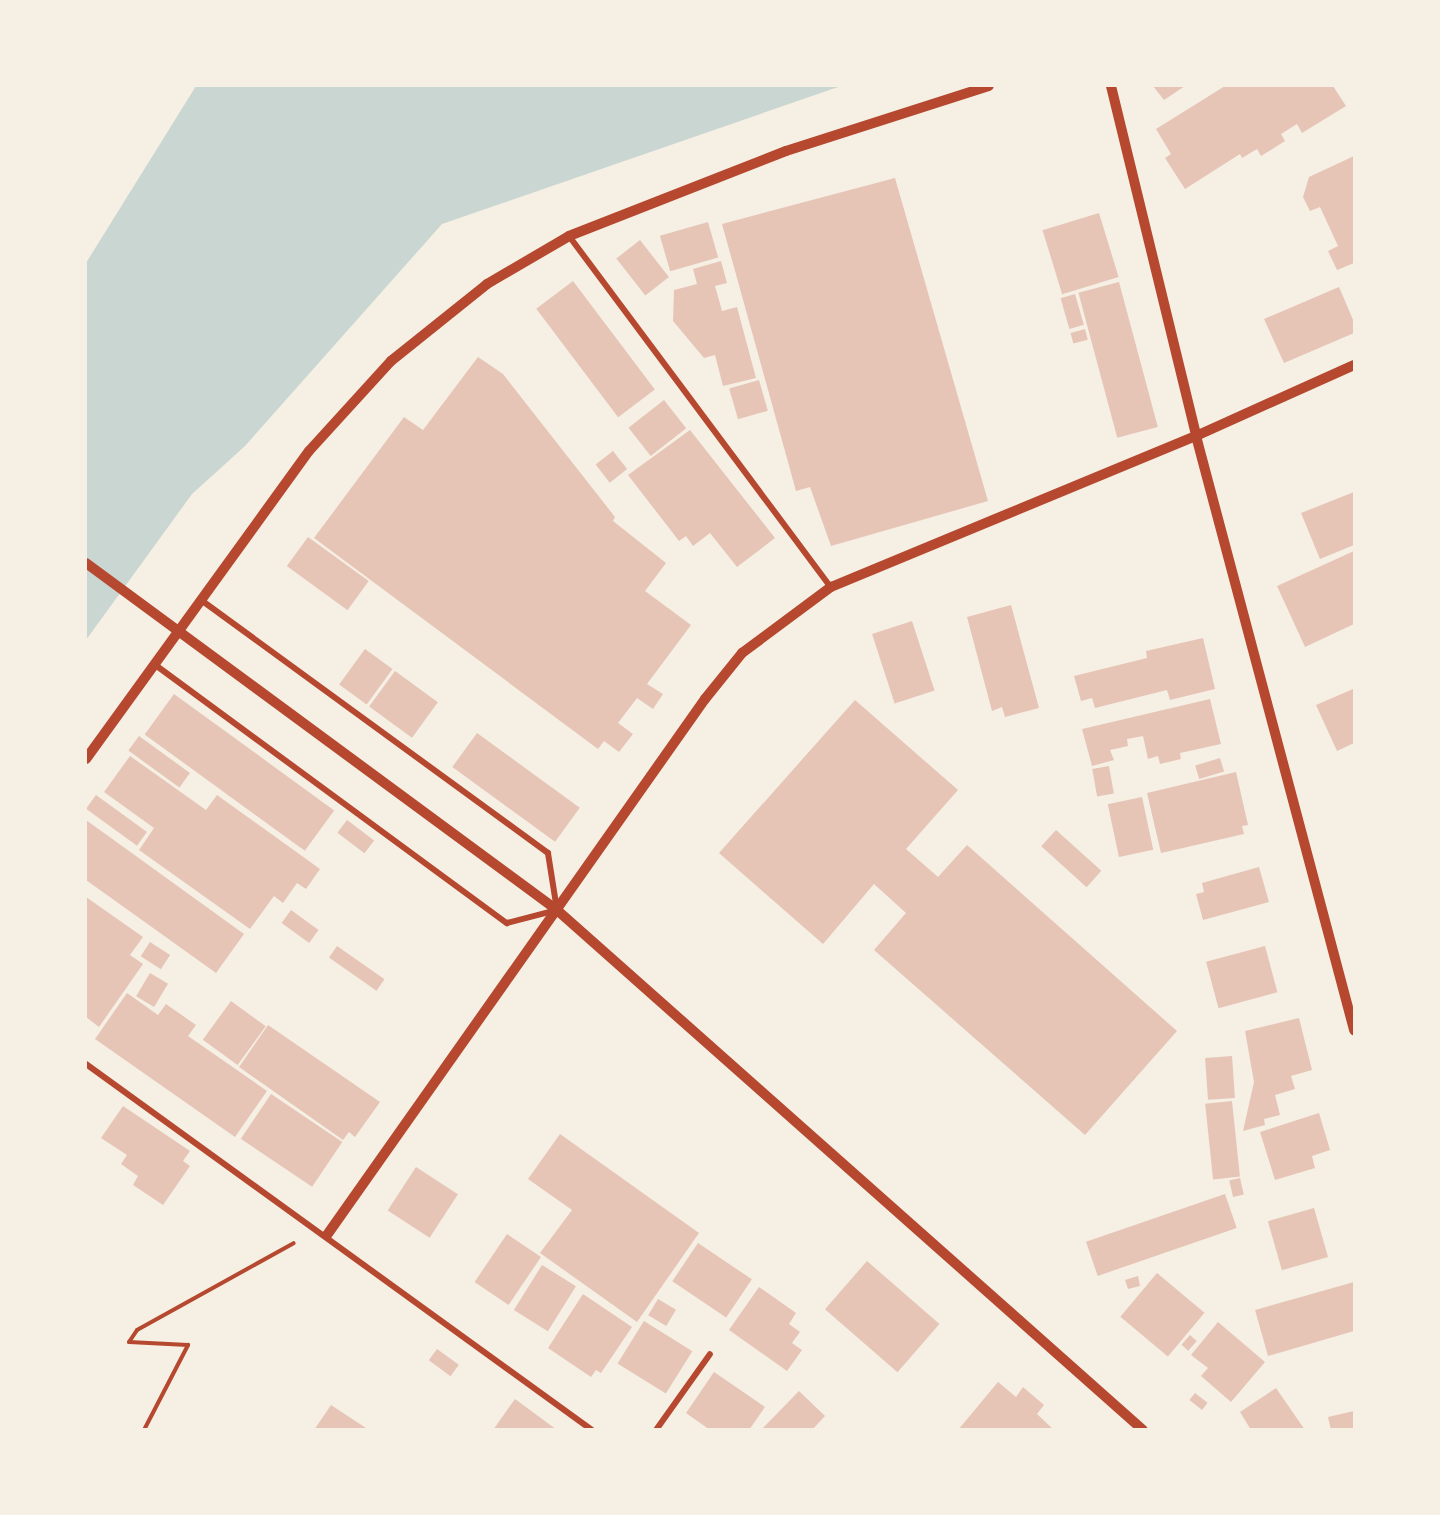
<!DOCTYPE html>
<style>
body{margin:0}
#map{position:relative;width:1440px;height:1515px;overflow:hidden;background:#f6efe4;font-family:"Roboto Serif",serif}
div>[style]{position:absolute}
[style*='--x']{left:calc(var(--x)*1px);top:calc(var(--y)*1px);width:calc(var(--w)*1px);rotate:calc(var(--a)*1deg)}
.water>*{inset:0;background:#c9d6d2}
.building>*{inset:0;background:#e6c5b7;transform-origin:0 0}
.path>*{height:4px;margin:-2px;padding:0 2px;transform-origin:2px;border-radius:2px;background:#b5482f}
.minor>*{height:6px;margin:-3px;padding:0 3px;transform-origin:3px;border-radius:3px;background:#b5482f}
.tertiary>*{height:10px;margin:-5px;padding:0 5px;transform-origin:5px;border-radius:5px;background:#b5482f}
span{translate:-50% -50%;white-space:nowrap;text-align:center;line-height:1.15;-webkit-text-stroke:6px #f6efe4;paint-order:stroke}
.frame{position:absolute;inset:0;border:87px solid #f6efe4;pointer-events:none}
</style>
<div id="map">
<div class="water">
<div style="clip-path:polygon(196px 86px,841px 86px,442px 224px,245px 446px,192px 494px,86px 640px,86px 263px)"></div>
</div>
<div class="building">
<div style="clip-path:polygon(1153px 86px,1185px 86px,1164px 100px)"></div>
<div style="clip-path:polygon(1225px 86px,1333px 86px,1346px 106px,1302px 133px,1297px 124px,1281px 134px,1285px 141px,1261px 156px,1257px 149px,1242px 158px,1240px 154px,1185px 189px,1165px 158px,1171px 154px,1156px 129px)"></div>
<div style="clip-path:polygon(1354px 156px,1354px 263px,1337px 270px,1328px 251px,1338px 246px,1320px 207px,1310px 211px,1303px 197px,1309px 177px)"></div>
<div style="clip-path:polygon(895px 178px,988px 501px,831px 546px,810px 487px,796px 491px,722px 224px)"></div>
<div style="left:1099px;top:213px;width:67px;height:59px;rotate:73deg"></div>
<div style="left:708px;top:222px;width:37px;height:50px;rotate:74deg"></div>
<div style="left:640px;top:240px;width:47px;height:30px;rotate:52deg"></div>
<div style="clip-path:polygon(721px 261px,727px 283px,715px 286px,722px 311px,737px 307px,756px 378px,723px 386px,715px 355px,704px 358px,673px 321px,674px 290px,697px 284px,693px 269px)"></div>
<div style="left:573px;top:281px;width:136px;height:46px;rotate:53deg"></div>
<div style="left:1119px;top:282px;width:150px;height:42px;rotate:75deg"></div>
<div style="clip-path:polygon(1339px 287px,1354px 322px,1354px 333px,1284px 363px,1264px 319px)"></div>
<div style="left:1075px;top:294px;width:32px;height:15px;rotate:74deg"></div>
<div style="left:1085px;top:329px;width:11px;height:15px;rotate:75deg"></div>
<div style="clip-path:polygon(478px 357px,503px 374px,615px 517px,613px 521px,666px 563px,645px 591px,691px 625px,647px 684px,663px 694px,653px 709px,637px 698px,618px 723px,633px 734px,619px 752px,604px 741px,598px 749px,314px 538px,404px 417px,423px 430px)"></div>
<div style="left:759px;top:380px;width:32px;height:31px;rotate:74deg"></div>
<div style="left:664px;top:400px;width:36px;height:45px;rotate:52deg"></div>
<div style="clip-path:polygon(690px 430px,775px 538px,737px 567px,710px 533px,693px 546px,686px 536px,679px 541px,628px 475px)"></div>
<div style="left:613px;top:451px;width:23px;height:22px;rotate:52deg"></div>
<div style="clip-path:polygon(1354px 492px,1354px 545px,1320px 559px,1301px 513px)"></div>
<div style="left:308px;top:537px;width:75px;height:36px;rotate:36deg"></div>
<div style="clip-path:polygon(1354px 551px,1354px 624px,1305px 647px,1277px 586px)"></div>
<div style="clip-path:polygon(1011px 605px,1039px 708px,1005px 717px,1002px 707px,992px 711px,967px 617px)"></div>
<div style="left:912px;top:621px;width:73px;height:42px;rotate:72deg"></div>
<div style="clip-path:polygon(1203px 638px,1215px 689px,1170px 700px,1167px 690px,1095px 708px,1092px 698px,1081px 701px,1074px 676px,1147px 658px,1146px 651px)"></div>
<div style="left:365px;top:649px;width:34px;height:44px;rotate:36deg"></div>
<div style="left:395px;top:671px;width:53px;height:44px;rotate:36deg"></div>
<div style="clip-path:polygon(1353px 689px,1354px 743px,1337px 751px,1316px 705px)"></div>
<div style="left:174px;top:694px;width:198px;height:50px;rotate:36deg"></div>
<div style="clip-path:polygon(1210px 699px,1221px 744px,1180px 753px,1181px 759px,1160px 764px,1158px 756px,1148px 759px,1143px 736px,1127px 739px,1128px 746px,1110px 750px,1114px 760px,1092px 766px,1082px 729px)"></div>
<div style="clip-path:polygon(855px 700px,958px 790px,906px 849px,938px 877px,967px 845px,1177px 1031px,1085px 1135px,874px 950px,906px 913px,874px 884px,823px 944px,719px 853px)"></div>
<div style="left:477px;top:733px;width:127px;height:42px;rotate:36deg"></div>
<div style="left:139px;top:736px;width:63px;height:18px;rotate:36deg"></div>
<div style="clip-path:polygon(130px 756px,206px 810px,217px 795px,320px 869px,306px 889px,297px 883px,283px 903px,274px 896px,250px 929px,139px 850px,154px 828px,104px 792px)"></div>
<div style="left:1220px;top:758px;width:14px;height:26px;rotate:73deg"></div>
<div style="left:1109px;top:766px;width:28px;height:17px;rotate:80deg"></div>
<div style="clip-path:polygon(1236px 772px,1248px 825px,1242px 826px,1244px 834px,1161px 853px,1147px 793px)"></div>
<div style="left:96px;top:795px;width:63px;height:17px;rotate:36deg"></div>
<div style="left:1142px;top:797px;width:54px;height:35px;rotate:78deg"></div>
<div style="clip-path:polygon(86px 820px,244px 934px,216px 973px,86px 880px)"></div>
<div style="left:347px;top:820px;width:34px;height:16px;rotate:37deg"></div>
<div style="left:1056px;top:830px;width:61px;height:22px;rotate:42deg"></div>
<div style="clip-path:polygon(1259px 867px,1269px 902px,1203px 920px,1196px 894px,1204px 892px,1202px 883px)"></div>
<div style="clip-path:polygon(86px 897px,143px 937px,130px 955px,143px 964px,99px 1027px,86px 1017px)"></div>
<div style="left:291px;top:910px;width:34px;height:16px;rotate:36deg"></div>
<div style="left:150px;top:942px;width:24px;height:17px;rotate:33deg"></div>
<div style="left:337px;top:946px;width:58px;height:14px;rotate:35deg"></div>
<div style="left:1265px;top:946px;width:48px;height:61px;rotate:75deg"></div>
<div style="left:150px;top:973px;width:21px;height:27px;rotate:31deg"></div>
<div style="clip-path:polygon(127px 993px,158px 1015px,166px 1004px,196px 1025px,188px 1036px,267px 1091px,235px 1137px,95px 1039px)"></div>
<div style="left:231px;top:1001px;width:43px;height:48px;rotate:36deg"></div>
<div style="clip-path:polygon(1299px 1018px,1312px 1070px,1291px 1076px,1295px 1089px,1275px 1095px,1280px 1115px,1264px 1119px,1265px 1125px,1243px 1131px,1254px 1082px,1245px 1031px)"></div>
<div style="clip-path:polygon(268px 1025px,380px 1102px,355px 1137px,349px 1132px,343px 1140px,239px 1067px)"></div>
<div style="left:1232px;top:1056px;width:42px;height:27px;rotate:86deg"></div>
<div style="left:271px;top:1094px;width:86px;height:54px;rotate:34deg"></div>
<div style="left:1232px;top:1101px;width:76px;height:27px;rotate:84deg"></div>
<div style="clip-path:polygon(123px 1106px,190px 1151px,183px 1161px,190px 1166px,163px 1205px,133px 1185px,138px 1176px,121px 1164px,127px 1155px,101px 1138px)"></div>
<div style="clip-path:polygon(1319px 1113px,1330px 1150px,1312px 1156px,1315px 1168px,1275px 1180px,1260px 1132px)"></div>
<div style="clip-path:polygon(560px 1134px,699px 1233px,637px 1322px,540px 1253px,572px 1210px,528px 1179px)"></div>
<div style="left:416px;top:1167px;width:50px;height:52px;rotate:33deg"></div>
<div style="left:1240px;top:1178px;width:17px;height:11px;rotate:77deg"></div>
<div style="left:1225px;top:1194px;width:36px;height:147px;rotate:71deg"></div>
<div style="left:1314px;top:1208px;width:51px;height:48px;rotate:74deg"></div>
<div style="left:507px;top:1234px;width:41px;height:58px;rotate:34deg"></div>
<div style="left:698px;top:1243px;width:65px;height:46px;rotate:34deg"></div>
<div style="left:867px;top:1261px;width:96px;height:64px;rotate:41deg"></div>
<div style="left:542px;top:1265px;width:40px;height:53px;rotate:32deg"></div>
<div style="left:1157px;top:1273px;width:62px;height:57px;rotate:40deg"></div>
<div style="clip-path:polygon(1138px 1276px,1140px 1286px,1128px 1289px,1125px 1280px)"></div>
<div style="clip-path:polygon(1354px 1282px,1354px 1331px,1268px 1356px,1255px 1310px)"></div>
<div style="clip-path:polygon(759px 1287px,796px 1313px,789px 1324px,800px 1332px,792px 1343px,802px 1350px,787px 1371px,729px 1330px)"></div>
<div style="clip-path:polygon(583px 1294px,632px 1327px,601px 1373px,596px 1370px,591px 1377px,548px 1348px)"></div>
<div style="left:658px;top:1299px;width:21px;height:19px;rotate:31deg"></div>
<div style="left:644px;top:1321px;width:57px;height:50px;rotate:32deg"></div>
<div style="clip-path:polygon(1218px 1322px,1265px 1362px,1231px 1402px,1201px 1376px,1208px 1368px,1191px 1355px)"></div>
<div style="left:1190px;top:1335px;width:9px;height:13px;rotate:41deg"></div>
<div style="left:437px;top:1349px;width:27px;height:14px;rotate:36deg"></div>
<div style="clip-path:polygon(714px 1372px,765px 1407px,749px 1430px,710px 1430px,686px 1413px)"></div>
<div style="clip-path:polygon(998px 1382px,1016px 1397px,1023px 1387px,1044px 1405px,1037px 1414px,1054px 1430px,958px 1430px)"></div>
<div style="clip-path:polygon(1276px 1388px,1305px 1430px,1251px 1430px,1240px 1412px)"></div>
<div style="clip-path:polygon(799px 1391px,825px 1416px,812px 1430px,761px 1430px)"></div>
<div style="left:1195px;top:1393px;width:16px;height:9px;rotate:38deg"></div>
<div style="clip-path:polygon(515px 1399px,557px 1430px,493px 1430px)"></div>
<div style="clip-path:polygon(331px 1405px,369px 1430px,314px 1430px)"></div>
<div style="clip-path:polygon(1354px 1411px,1354px 1430px,1331px 1430px,1328px 1417px)"></div>
</div>
<div class="path">
<div style="--x:144;--y:1430;--w:96;--a:-62.6"></div>
<div style="--x:188;--y:1345;--w:59;--a:-177.1"></div>
<div style="--x:129;--y:1342;--w:14;--a:-56"></div>
<div style="--x:137;--y:1330;--w:179;--a:-29"></div>
</div>
<div class="minor">
<div style="--x:569;--y:236;--w:438;--a:53.3"></div>
<div style="--x:154;--y:664;--w:438;--a:36.3"></div>
<div style="--x:507;--y:923;--w:52;--a:-14.6"></div>
<div style="--x:557;--y:910;--w:58;--a:-99"></div>
<div style="--x:548;--y:853;--w:429;--a:-143.9"></div>
<div style="--x:86;--y:1064;--w:624;--a:35.88"></div>
<div style="--x:656;--y:1430;--w:93;--a:-54.6"></div>
</div>
<div class="tertiary">
<div style="--x:1111;--y:86;--w:360;--a:76.3"></div>
<div style="--x:1196;--y:436;--w:615;--a:75.1"></div>
<div style="--x:86;--y:563;--w:585;--a:36.38"></div>
<div style="--x:557;--y:910;--w:783;--a:41.58"></div>
<div style="--x:86;--y:759;--w:380;--a:-54.1"></div>
<div style="--x:309;--y:451;--w:122;--a:-47.7"></div>
<div style="--x:391;--y:361;--w:123;--a:-38.7"></div>
<div style="--x:487;--y:284;--w:95;--a:-30.3"></div>
<div style="--x:569;--y:236;--w:233;--a:-21.4"></div>
<div style="--x:786;--y:151;--w:213;--a:-17.8"></div>
<div style="--x:327;--y:1235;--w:656;--a:-54.81"></div>
<div style="--x:705;--y:699;--w:59;--a:-51.2"></div>
<div style="--x:742;--y:653;--w:111;--a:-36.6"></div>
<div style="--x:831;--y:587;--w:395;--a:-22.5"></div>
<div style="--x:1196;--y:436;--w:173;--a:-24.2"></div>
</div>
<div class="frame"></div>
</div>
